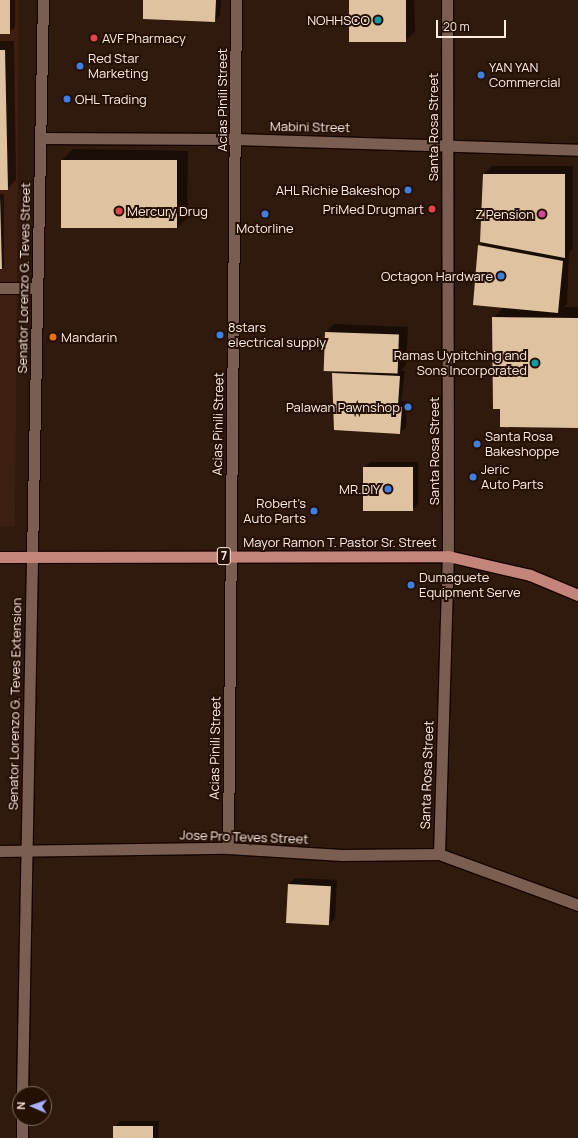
<!DOCTYPE html>
<style>
body{margin:0}
#map{position:relative;width:578px;height:1138px;overflow:hidden;background:#30190d;font-family:Manrope,sans-serif}
div>[style]{position:absolute}
[style*='--x']{left:calc(var(--x)*1px);top:calc(var(--y)*1px);width:calc(var(--w)*1px);rotate:calc(var(--a)*1deg)}
.built>*{inset:0;background:#3c1f10}
.shadow>*{inset:0;background:#0007;transform-origin:0 0}
.building>*{inset:0;background:#dfc3a1;transform-origin:0 0}
.roads{filter:drop-shadow(1px 0 #160400) drop-shadow(-1px 0 #160400) drop-shadow(0 1px #160400) drop-shadow(0 -1px #160400)}
.service>*{height:11px;margin:-5.5px;padding:0 5.5px;transform-origin:5.5px;border-radius:5.5px;background:#7a5e51}
.minor>*{height:11px;margin:-5.5px;padding:0 5.5px;transform-origin:5.5px;border-radius:5.5px;background:#7a5e51}
.tertiary>*{height:11px;margin:-5.5px;padding:0 5.5px;transform-origin:5.5px;border-radius:5.5px;background:#7a5e51}
.secondary>*{height:11px;margin:-5.5px;padding:0 5.5px;transform-origin:5.5px;border-radius:5.5px;background:#7a5e51}
.primary>*{height:11px;margin:-5.5px;padding:0 5.5px;transform-origin:5.5px;border-radius:5.5px;background:#c38579}
.dots>*{width:11px;height:11px;translate:-50% -50%;box-sizing:border-box;border:2px solid #251005;border-radius:50%}
span{translate:-50% -50%;white-space:nowrap;text-align:center;line-height:1.15;-webkit-text-stroke:4px #251005;paint-order:stroke}
.shield-label span{padding:1px 3px;background:#251005;border:1px solid;border-radius:3px;-webkit-text-stroke-width:0}
.shield-label{font-size:12px;color:#fcece4;font-weight:700}
.poi-label{font-size:13px;color:#fcece4}
.right{translate:-100% -50%;text-align:right}
.left{translate:0 -50%;text-align:left}
.street-label{font-size:13px;color:#fcece4}
.north{position:absolute;left:12px;top:1086px;width:40px;height:40px;box-sizing:border-box;background:#251005;border:1px solid #7b685e;border-radius:50%;rotate:272deg;font-size:11px;font-weight:700;line-height:16px;text-align:center;color:#fcece4}
.north::after{content:'';display:block;margin:auto;width:14px;height:18px;background:#a7b0fc;clip-path:polygon(50% 0,100% 100%,50% 72%,0 100%)}
.scale{position:absolute;left:436px;top:20px;width:70px;height:18px;box-sizing:border-box;border:2px solid #fcece4;border-top:0;padding-left:5px;font-size:12px;line-height:14px;white-space:nowrap;color:#fcece4;-webkit-text-stroke:3px #251005;paint-order:stroke}
</style>
<div id="map">
<div class="built">
<div style="clip-path:polygon(0 0,19px 0,15px 526px,0 526px)"></div>
</div>
<div class="shadow">
<div style="clip-path:polygon(0 0,15px 0,15px 27px,9px 33px,0 33px)"></div>
<div style="clip-path:polygon(144px 0,221px 0,220px 15px,214px 21px)"></div>
<div style="clip-path:polygon(350px 0,414px 0,415px 31px,406px 40px)"></div>
<div style="clip-path:polygon(0 41px,14px 41px,16px 180px,7px 189px,0 189px)"></div>
<div style="clip-path:polygon(73px 149px,188px 151px,187px 218px,176px 229px,62px 160px)"></div>
<div style="clip-path:polygon(492px 166px,573px 166px,573px 248px,569px 252px,567px 304px,563px 307px,578px 307px,578px 427px,501px 408px,493px 318px,504px 307px,479px 245px,483px 242px,484px 174px)"></div>
<div style="left:0;top:194px;width:4px;height:74px"></div>
<div style="clip-path:polygon(334px 324px,408px 327px,406px 365px,401px 371px,405px 371px,401px 401px,407px 401px,406px 427px,400px 433px,335px 429px,336px 371px,326px 332px)"></div>
<div style="clip-path:polygon(370px 462px,418px 462px,418px 504px,412px 510px,364px 468px)"></div>
<div style="clip-path:polygon(295px 878px,337px 880px,335px 918px,329px 924px,289px 884px)"></div>
<div style="clip-path:polygon(120px 1121px,159px 1121px,158px 1138px,114px 1138px,114px 1127px)"></div>
</div>
<div class="building">
<div style="left:0;top:0;width:10px;height:34px"></div>
<div style="clip-path:polygon(143px 0,216px 0,215px 22px,143px 19px)"></div>
<div style="left:349px;top:0;width:57px;height:42px"></div>
<div style="clip-path:polygon(0 50px,5px 50px,8px 190px,0 190px)"></div>
<div style="left:61px;top:160px;width:116px;height:68px"></div>
<div style="clip-path:polygon(483px 174px,565px 174px,565px 258px,480px 242px)"></div>
<div style="clip-path:polygon(0 197px,2px 269px,0 269px)"></div>
<div style="clip-path:polygon(478px 245px,563px 261px,558px 313px,473px 305px)"></div>
<div style="clip-path:polygon(492px 317px,578px 318px,578px 428px,500px 427px,500px 409px,493px 409px)"></div>
<div style="left:325px;top:332px;width:74px;height:39px;rotate:2deg"></div>
<div style="clip-path:polygon(332px 373px,400px 376px,398px 405px,345px 403px,402px 407px,400px 434px,334px 430px)"></div>
<div style="left:413px;top:467px;width:44px;height:50px;rotate:90deg"></div>
<div style="left:288px;top:884px;width:43px;height:39px;rotate:3deg"></div>
<div style="left:113px;top:1126px;width:40px;height:12px"></div>
</div>
<div class="roads">
<div class="service">
<div style="--x:0;--y:288;--w:37;--a:0"></div>
</div>
<div class="minor">
<div style="--x:228;--y:848;--w:848;--a:-89.46"></div>
<div style="--x:439;--y:854;--w:148;--a:20.1"></div>
</div>
<div class="tertiary">
<div style="--x:41;--y:138;--w:194;--a:0.3"></div>
<div style="--x:235;--y:139;--w:343;--a:1.8"></div>
<div style="--x:0;--y:851;--w:228;--a:-0.8"></div>
<div style="--x:228;--y:848;--w:114;--a:3.5"></div>
<div style="--x:342;--y:855;--w:97;--a:-0.6"></div>
<div style="--x:439;--y:854;--w:298;--a:-88.3"></div>
<div style="--x:448;--y:556;--w:556;--a:-90.1"></div>
<div style="--x:22;--y:1094;--w:537;--a:-88.93"></div>
<div style="--x:22;--y:1138;--w:20;--a:-90"></div>
</div>
<div class="secondary">
<div style="--x:32;--y:557;--w:557;--a:-88.87"></div>
</div>
<div class="primary">
<div style="--x:0;--y:557;--w:448;--a:-0.1"></div>
<div style="--x:448;--y:556;--w:84;--a:13"></div>
<div style="--x:530;--y:575;--w:52;--a:22.6"></div>
</div>
</div>
<div class="dots">
<div style="left:378px;top:20px;background:#0f9aa8"></div>
<div style="left:94px;top:38px;background:#e0444e"></div>
<div style="left:80px;top:66px;background:#3f7fe0"></div>
<div style="left:481px;top:75px;background:#3f7fe0"></div>
<div style="left:67px;top:99px;background:#3f7fe0"></div>
<div style="left:408px;top:190px;background:#3f7fe0"></div>
<div style="left:432px;top:209px;background:#e0444e"></div>
<div style="left:119px;top:211px;background:#e0444e"></div>
<div style="left:265px;top:214px;background:#3f7fe0"></div>
<div style="left:542px;top:214px;background:#d1479c"></div>
<div style="left:501px;top:276px;background:#3f7fe0"></div>
<div style="left:220px;top:335px;background:#3f7fe0"></div>
<div style="left:53px;top:337px;background:#e8710a"></div>
<div style="left:535px;top:363px;background:#0f9aa8"></div>
<div style="left:408px;top:407px;background:#3f7fe0"></div>
<div style="left:477px;top:444px;background:#3f7fe0"></div>
<div style="left:473px;top:477px;background:#3f7fe0"></div>
<div style="left:388px;top:489px;background:#3f7fe0"></div>
<div style="left:314px;top:511px;background:#3f7fe0"></div>
<div style="left:411px;top:585px;background:#3f7fe0"></div>
</div>
<div class="shield-label">
<span style="left:224px;top:556px">7</span>
</div>
<div class="poi-label">
<span class="right" style="left:370px;top:20px">NOHHSCO</span>
<span class="left" style="left:102px;top:38px">AVF Pharmacy</span>
<span class="left" style="left:88px;top:66px">Red Star<br>Marketing</span>
<span class="left" style="left:489px;top:75px">YAN YAN<br>Commercial</span>
<span class="left" style="left:75px;top:99px">OHL Trading</span>
<span class="right" style="left:400px;top:190px">AHL Richie Bakeshop</span>
<span class="right" style="left:424px;top:209px">PriMed Drugmart</span>
<span class="left" style="left:127px;top:211px">Mercury Drug</span>
<span class="right" style="left:534px;top:214px">Z Pension</span>
<span style="left:265px;top:228px">Motorline</span>
<span class="right" style="left:493px;top:276px">Octagon Hardware</span>
<span class="left" style="left:228px;top:335px">8stars<br>electrical supply</span>
<span class="left" style="left:61px;top:337px">Mandarin</span>
<span class="right" style="left:527px;top:363px">Ramas Uypitching and<br>Sons Incorporated</span>
<span class="right" style="left:400px;top:407px">Palawan Pawnshop</span>
<span class="left" style="left:485px;top:444px">Santa Rosa<br>Bakeshoppe</span>
<span class="left" style="left:481px;top:477px">Jeric<br>Auto Parts</span>
<span class="right" style="left:380px;top:489px">MR.DIY</span>
<span class="right" style="left:306px;top:511px">Robert's<br>Auto Parts</span>
<span class="left" style="left:419px;top:585px">Dumaguete<br>Equipment Serve</span>
</div>
<div class="street-label">
<span style="left:222px;top:100px;rotate:-90deg">Acias Pinili Street</span>
<span style="left:310px;top:127px;rotate:1deg">Mabini Street</span>
<span style="left:433px;top:127px;rotate:-90deg">Santa Rosa Street</span>
<span style="left:24px;top:278px;rotate:-89deg">Senator Lorenzo G. Teves Street</span>
<span style="left:218px;top:424px;rotate:-89deg">Acias Pinili Street</span>
<span style="left:434px;top:451px;rotate:-90deg">Santa Rosa Street</span>
<span style="left:340px;top:542px">Mayor Ramon T. Pastor Sr. Street</span>
<span style="left:15px;top:704px;rotate:-89deg">Senator Lorenzo G. Teves Extension</span>
<span style="left:215px;top:748px;rotate:-89deg">Acias Pinili Street</span>
<span style="left:427px;top:775px;rotate:-88deg">Santa Rosa Street</span>
<span style="left:244px;top:837px;rotate:2deg">Jose Pro Teves Street</span>
</div>
<div class="north">N</div>
<div class="scale">20 m</div>
</div>
